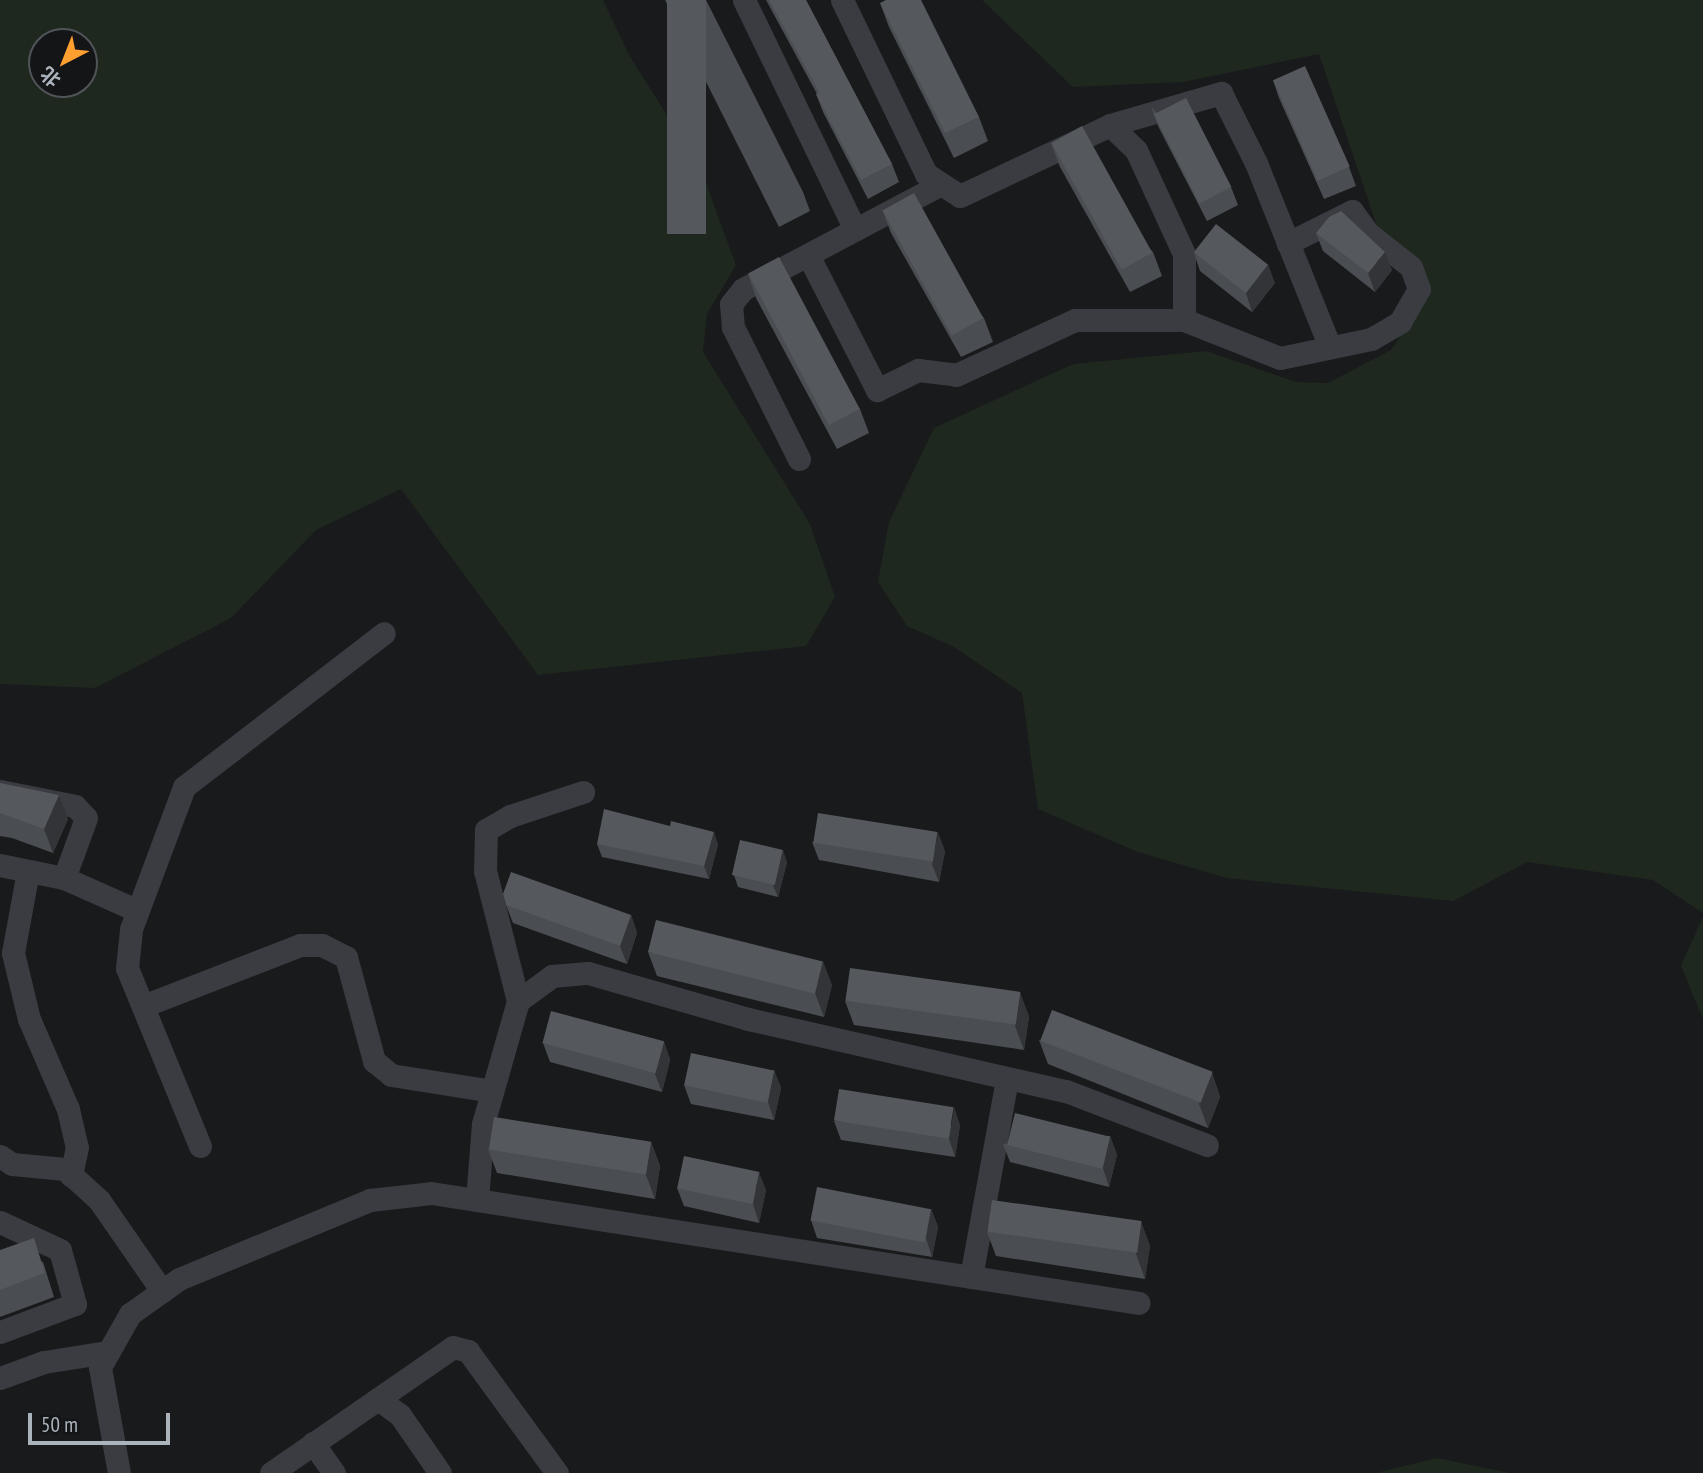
<!DOCTYPE html>
<meta charset="utf-8">
<style>
body{margin:0}
#map{position:relative;width:1703px;height:1473px;overflow:hidden;background:#191a1c;font-family:"PT Sans Narrow","Noto Sans SC",sans-serif}
div>[style]{position:absolute}
[style*='--x']{left:calc(var(--x)*1px);top:calc(var(--y)*1px);width:calc(var(--w)*1px);rotate:calc(var(--a)*1deg)}
.green>*{inset:0;background:#1f281f}
.minor>*{height:23px;margin:-11.5px;padding:0 11.5px;transform-origin:11.5px;border-radius:11.5px;background:#3a3c41}
.wall>*{inset:0;background:#4a4d51}
.shaded-wall>*{inset:0;background:#323437}
.building>*{inset:0;background:#55585d;transform-origin:0 0}
span{translate:-50% -50%;white-space:nowrap;text-align:center;line-height:1.15;-webkit-text-stroke:6px #141517;paint-order:stroke}
.north{position:absolute;left:28px;top:28px;width:70px;height:70px;box-sizing:border-box;background:#141517;border:2px solid #505459;border-radius:50%;rotate:222deg;font-size:19px;font-weight:700;line-height:28px;text-align:center;color:#abb3bc}
.north::after{content:'';display:block;margin:auto;width:24px;height:32px;background:#fe9f2f;clip-path:polygon(50% 0,100% 100%,50% 72%,0 100%)}
.scale{position:absolute;left:28px;top:1413px;width:142px;height:32px;box-sizing:border-box;border:4px solid #abb3bc;border-top:0;padding-left:9px;font-size:21px;line-height:24px;white-space:nowrap;color:#abb3bc;-webkit-text-stroke:5px #141517;paint-order:stroke}
</style>
<div id="map">
<div class="green">
<div style="clip-path:polygon(evenodd,0 0,603px 0,629px 55px,700px 167px,736px 265px,707px 314px,703px 352px,810px 524px,835px 597px,806px 646px,538px 675px,401px 489px,316px 530px,231px 618px,95px 688px,0 684px,0 0,42px 42px,84px 42px,84px 84px,42px 84px,42px 42px)"></div>
<div style="clip-path:polygon(982px 0,1703px 0,1703px 913px,1653px 880px,1527px 862px,1453px 901px,1227px 878px,1138px 852px,1038px 809px,1022px 693px,954px 647px,907px 626px,878px 582px,889px 522px,934px 428px,1073px 364px,1206px 351px,1296px 382px,1328px 383px,1391px 350px,1431px 291px,1417px 259px,1378px 229px,1319px 54px,1183px 82px,1073px 87px)"></div>
<div style="clip-path:polygon(1703px 916px,1703px 1019px,1681px 966px)"></div>
<div style="clip-path:polygon(1437px 1458px,1510px 1473px,1376px 1473px)"></div>
</div>
<div class="minor">
<div style="--x:744;--y:0;--w:255;--a:64.2"></div>
<div style="--x:842;--y:0;--w:193;--a:64.2"></div>
<div style="--x:926;--y:174;--w:40;--a:32.9"></div>
<div style="--x:960;--y:196;--w:166;--a:-25.3"></div>
<div style="--x:1110;--y:125;--w:116;--a:-16.1"></div>
<div style="--x:1221;--y:93;--w:78;--a:63.4"></div>
<div style="--x:1256;--y:163;--w:198;--a:68.1"></div>
<div style="--x:1110;--y:125;--w:36;--a:44"></div>
<div style="--x:1136;--y:150;--w:115;--a:65.2"></div>
<div style="--x:1184;--y:254;--w:66;--a:90"></div>
<div style="--x:808;--y:255;--w:152;--a:62.9"></div>
<div style="--x:877;--y:390;--w:46;--a:-26"></div>
<div style="--x:918;--y:370;--w:38;--a:7"></div>
<div style="--x:956;--y:375;--w:131;--a:-24.8"></div>
<div style="--x:1075;--y:320;--w:109;--a:0"></div>
<div style="--x:1184;--y:320;--w:103;--a:21.6"></div>
<div style="--x:1280;--y:358;--w:93;--a:-11.8"></div>
<div style="--x:1371;--y:339;--w:34;--a:-30"></div>
<div style="--x:1400;--y:322;--w:38;--a:-60"></div>
<div style="--x:1419;--y:289;--w:23;--a:-110"></div>
<div style="--x:1411;--y:267;--w:55;--a:-141.7"></div>
<div style="--x:1368;--y:233;--w:27;--a:-126"></div>
<div style="--x:1352;--y:211;--w:72;--a:153.4"></div>
<div style="--x:799;--y:459;--w:148;--a:-116.6"></div>
<div style="--x:733;--y:327;--w:23;--a:-95"></div>
<div style="--x:731;--y:304;--w:19;--a:-51"></div>
<div style="--x:743;--y:289;--w:224;--a:-27.9"></div>
<div style="--x:0;--y:791;--w:76;--a:11.3"></div>
<div style="--x:75;--y:806;--w:16;--a:47"></div>
<div style="--x:86;--y:818;--w:64;--a:110.1"></div>
<div style="--x:0;--y:865;--w:65;--a:11.5"></div>
<div style="--x:64;--y:878;--w:69;--a:24"></div>
<div style="--x:28;--y:871;--w:83;--a:100.4"></div>
<div style="--x:13;--y:953;--w:68;--a:76.4"></div>
<div style="--x:29;--y:1019;--w:98;--a:66.6"></div>
<div style="--x:68;--y:1109;--w:39;--a:77"></div>
<div style="--x:77;--y:1147;--w:29;--a:102"></div>
<div style="--x:518;--y:1001;--w:134;--a:-104.2"></div>
<div style="--x:485;--y:871;--w:41;--a:-88.6"></div>
<div style="--x:486;--y:830;--w:28;--a:-30"></div>
<div style="--x:510;--y:816;--w:77;--a:-18.2"></div>
<div style="--x:143;--y:1006;--w:168;--a:-21.2"></div>
<div style="--x:300;--y:945;--w:22;--a:0"></div>
<div style="--x:322;--y:945;--w:27;--a:27"></div>
<div style="--x:346;--y:957;--w:108;--a:74.9"></div>
<div style="--x:374;--y:1061;--w:22;--a:39"></div>
<div style="--x:391;--y:1075;--w:102;--a:9"></div>
<div style="--x:200;--y:1146;--w:192;--a:-112.3"></div>
<div style="--x:127;--y:968;--w:39;--a:-84"></div>
<div style="--x:131;--y:929;--w:152;--a:-69.5"></div>
<div style="--x:184;--y:787;--w:252;--a:-37.6"></div>
<div style="--x:0;--y:1156;--w:14;--a:34"></div>
<div style="--x:12;--y:1164;--w:53;--a:5.4"></div>
<div style="--x:65;--y:1169;--w:46;--a:42.4"></div>
<div style="--x:99;--y:1200;--w:111;--a:55.3"></div>
<div style="--x:477;--y:1200;--w:76;--a:-85.5"></div>
<div style="--x:483;--y:1124;--w:128;--a:-74.1"></div>
<div style="--x:518;--y:1001;--w:42;--a:-36.3"></div>
<div style="--x:552;--y:976;--w:36;--a:-5"></div>
<div style="--x:588;--y:973;--w:166;--a:16"></div>
<div style="--x:748;--y:1019;--w:326;--a:12.8"></div>
<div style="--x:1066;--y:1091;--w:151;--a:21"></div>
<div style="--x:0;--y:1222;--w:66;--a:25"></div>
<div style="--x:60;--y:1250;--w:56;--a:74.5"></div>
<div style="--x:75;--y:1304;--w:80;--a:159.5"></div>
<div style="--x:971;--y:1277;--w:202;--a:-79.7"></div>
<div style="--x:0;--y:1378;--w:47;--a:-20"></div>
<div style="--x:44;--y:1362;--w:65;--a:-8.9"></div>
<div style="--x:378;--y:1399;--w:27;--a:36"></div>
<div style="--x:400;--y:1415;--w:70;--a:55.4"></div>
<div style="--x:313;--y:1443;--w:37;--a:55"></div>
<div style="--x:119;--y:1473;--w:108;--a:-100.2"></div>
<div style="--x:100;--y:1367;--w:61;--a:-60.5"></div>
<div style="--x:130;--y:1314;--w:60;--a:-35.5"></div>
<div style="--x:179;--y:1279;--w:207;--a:-22.5"></div>
<div style="--x:370;--y:1200;--w:61;--a:-6.5"></div>
<div style="--x:431;--y:1193;--w:716;--a:8.83"></div>
<div style="--x:271;--y:1473;--w:221;--a:-34.7"></div>
<div style="--x:453;--y:1347;--w:16;--a:15"></div>
<div style="--x:468;--y:1351;--w:151;--a:53.9"></div>
</div>
<div class="wall">
<div style="clip-path:polygon(665px 0,706px 0,803px 192px,810px 211px,779px 227px)"></div>
<div style="clip-path:polygon(766px 0,806px 0,892px 164px,899px 182px,868px 199px,823px 112px,816px 94px,817px 94px)"></div>
<div style="clip-path:polygon(880px 3px,979px 117px,988px 141px,954px 158px,889px 27px)"></div>
<div style="clip-path:polygon(1273px 80px,1349px 167px,1356px 186px,1324px 199px,1279px 98px)"></div>
<div style="clip-path:polygon(1151px 107px,1231px 187px,1238px 205px,1207px 221px,1158px 126px)"></div>
<div style="clip-path:polygon(1051px 143px,1153px 252px,1162px 276px,1130px 292px,1060px 167px)"></div>
<div style="clip-path:polygon(882px 209px,984px 318px,993px 342px,961px 357px,891px 233px)"></div>
<div style="clip-path:polygon(1316px 233px,1392px 270px,1375px 292px,1323px 251px)"></div>
<div style="clip-path:polygon(1194px 253px,1275px 283px,1252px 312px,1200px 271px)"></div>
<div style="clip-path:polygon(748px 274px,860px 409px,869px 433px,837px 449px,756px 298px)"></div>
<div style="clip-path:polygon(0 783px,68px 819px,53px 853px,12px 838px,0 836px)"></div>
<div style="clip-path:polygon(670px 826px,718px 844px,709px 879px,602px 857px,597px 844px)"></div>
<div style="clip-path:polygon(812px 842px,945px 851px,939px 882px,819px 860px)"></div>
<div style="clip-path:polygon(787px 862px,778px 897px,738px 887px,734px 875px)"></div>
<div style="clip-path:polygon(506px 905px,631px 915px,637px 933px,627px 964px,513px 923px)"></div>
<div style="clip-path:polygon(648px 952px,832px 985px,824px 1017px,657px 976px)"></div>
<div style="clip-path:polygon(1020px 993px,1029px 1017px,1024px 1050px,854px 1025px,845px 1001px)"></div>
<div style="clip-path:polygon(1039px 1040px,1212px 1073px,1220px 1097px,1208px 1128px,1048px 1064px)"></div>
<div style="clip-path:polygon(664px 1042px,670px 1060px,662px 1092px,550px 1062px,543px 1043px)"></div>
<div style="clip-path:polygon(774px 1070px,781px 1088px,774px 1120px,691px 1104px,684px 1085px)"></div>
<div style="clip-path:polygon(834px 1121px,960px 1125px,955px 1157px,841px 1140px)"></div>
<div style="clip-path:polygon(1110px 1136px,1117px 1155px,1109px 1187px,1010px 1162px,1003px 1144px)"></div>
<div style="clip-path:polygon(651px 1142px,660px 1166px,655px 1199px,497px 1173px,488px 1149px)"></div>
<div style="clip-path:polygon(677px 1188px,766px 1190px,759px 1223px,684px 1206px)"></div>
<div style="clip-path:polygon(931px 1209px,938px 1227px,932px 1257px,817px 1238px,811px 1220px)"></div>
<div style="clip-path:polygon(1141px 1222px,1150px 1246px,1145px 1279px,996px 1256px,987px 1232px)"></div>
<div style="clip-path:polygon(0 1250px,43px 1262px,54px 1297px,0 1317px)"></div>
</div>
<div class="shaded-wall">
<div style="clip-path:polygon(1385px 252px,1392px 270px,1375px 292px,1368px 273px)"></div>
<div style="clip-path:polygon(1268px 264px,1275px 283px,1252px 312px,1246px 293px)"></div>
<div style="clip-path:polygon(59px 795px,68px 819px,53px 853px,44px 829px)"></div>
<div style="clip-path:polygon(714px 832px,718px 844px,709px 879px,704px 866px)"></div>
<div style="clip-path:polygon(938px 832px,945px 851px,939px 882px,932px 864px)"></div>
<div style="clip-path:polygon(783px 850px,787px 862px,778px 897px,773px 885px)"></div>
<div style="clip-path:polygon(631px 915px,637px 933px,627px 964px,620px 946px)"></div>
<div style="clip-path:polygon(823px 961px,832px 985px,824px 1017px,815px 993px)"></div>
<div style="clip-path:polygon(1020px 993px,1029px 1017px,1024px 1050px,1015px 1026px)"></div>
<div style="clip-path:polygon(664px 1042px,670px 1060px,662px 1092px,655px 1074px)"></div>
<div style="clip-path:polygon(774px 1070px,781px 1088px,774px 1120px,768px 1102px)"></div>
<div style="clip-path:polygon(1212px 1073px,1220px 1097px,1208px 1128px,1199px 1104px)"></div>
<div style="clip-path:polygon(954px 1107px,960px 1125px,955px 1157px,949px 1139px)"></div>
<div style="clip-path:polygon(1110px 1136px,1117px 1155px,1109px 1187px,1103px 1168px)"></div>
<div style="clip-path:polygon(651px 1142px,660px 1166px,655px 1199px,646px 1175px)"></div>
<div style="clip-path:polygon(759px 1172px,766px 1190px,759px 1223px,753px 1204px)"></div>
<div style="clip-path:polygon(931px 1209px,938px 1227px,932px 1257px,926px 1238px)"></div>
<div style="clip-path:polygon(1141px 1222px,1150px 1246px,1145px 1279px,1136px 1254px)"></div>
</div>
<div class="building">
<div style="left:667px;top:0;width:39px;height:234px"></div>
<div style="clip-path:polygon(769px 0,806px 0,892px 164px,861px 180px,816px 94px,819px 92px)"></div>
<div style="clip-path:polygon(886px 0,921px 0,979px 117px,945px 133px,880px 3px)"></div>
<div style="left:1305px;top:66px;width:110px;height:35px;rotate:66deg"></div>
<div style="left:1186px;top:98px;width:100px;height:36px;rotate:63deg"></div>
<div style="left:1082px;top:126px;width:145px;height:35px;rotate:61deg"></div>
<div style="left:914px;top:193px;width:143px;height:36px;rotate:61deg"></div>
<div style="clip-path:polygon(1341px 211px,1385px 252px,1368px 273px,1316px 233px,1329px 217px)"></div>
<div style="left:1216px;top:224px;width:66px;height:36px;rotate:38deg"></div>
<div style="left:779px;top:257px;width:172px;height:35px;rotate:62deg"></div>
<div style="clip-path:polygon(0 783px,59px 795px,44px 829px,0 813px)"></div>
<div style="clip-path:polygon(604px 809px,670px 826px,671px 821px,714px 832px,704px 866px,597px 844px)"></div>
<div style="left:818px;top:813px;width:121px;height:30px;rotate:9deg"></div>
<div style="left:740px;top:840px;width:44px;height:36px;rotate:13deg"></div>
<div style="clip-path:polygon(511px 872px,631px 915px,620px 946px,506px 905px,503px 894px)"></div>
<div style="left:656px;top:920px;width:172px;height:33px;rotate:14deg"></div>
<div style="left:850px;top:968px;width:172px;height:33px;rotate:8deg"></div>
<div style="left:1052px;top:1010px;width:172px;height:33px;rotate:21deg"></div>
<div style="left:551px;top:1011px;width:117px;height:33px;rotate:15deg"></div>
<div style="left:691px;top:1053px;width:85px;height:33px;rotate:12deg"></div>
<div style="left:839px;top:1089px;width:116px;height:32px;rotate:9deg"></div>
<div style="left:1015px;top:1113px;width:98px;height:33px;rotate:14deg"></div>
<div style="left:494px;top:1117px;width:159px;height:33px;rotate:9deg"></div>
<div style="left:684px;top:1156px;width:77px;height:33px;rotate:12deg"></div>
<div style="left:817px;top:1187px;width:116px;height:34px;rotate:11deg"></div>
<div style="left:992px;top:1200px;width:151px;height:32px;rotate:8deg"></div>
<div style="clip-path:polygon(34px 1238px,45px 1273px,0 1290px,0 1250px)"></div>
</div>
<div class="north">北</div>
<div class="scale">50 m</div>
</div>
